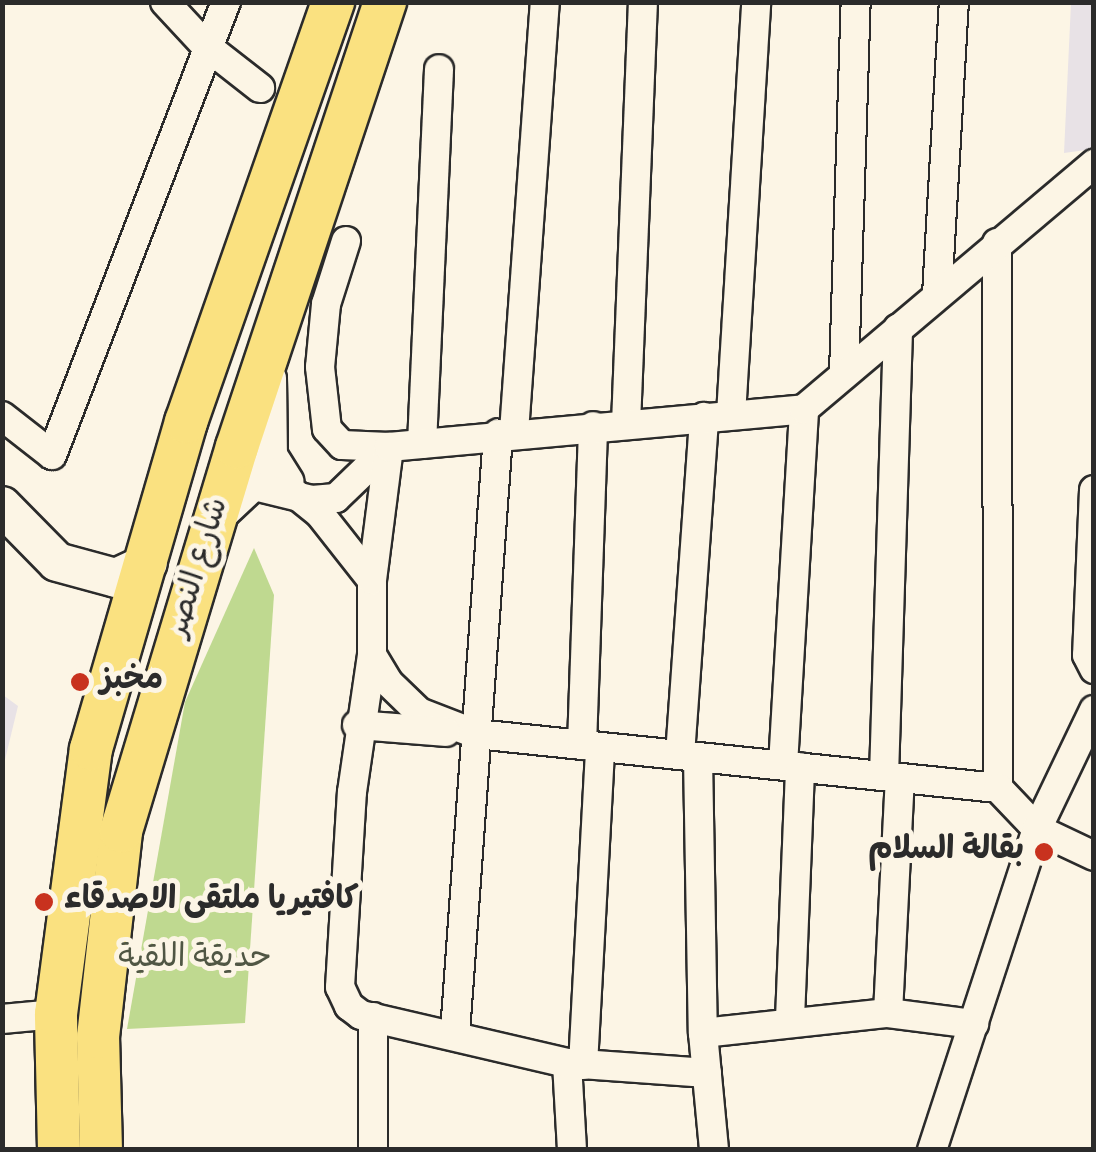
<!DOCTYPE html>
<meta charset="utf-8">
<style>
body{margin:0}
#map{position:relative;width:1096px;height:1152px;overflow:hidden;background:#fcf5e5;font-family:"Gochi Hand","Playpen Sans Arabic",sans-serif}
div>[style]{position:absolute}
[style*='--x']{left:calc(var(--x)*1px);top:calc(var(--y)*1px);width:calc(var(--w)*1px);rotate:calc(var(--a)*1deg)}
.built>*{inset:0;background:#e8e2e6}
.green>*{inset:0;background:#bfd990}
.roads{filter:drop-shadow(2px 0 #2b2b2b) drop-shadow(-2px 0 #2b2b2b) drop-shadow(0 2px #2b2b2b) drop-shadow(0 -2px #2b2b2b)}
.street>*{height:28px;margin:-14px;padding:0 14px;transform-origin:14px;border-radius:14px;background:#fcf5e5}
.secondary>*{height:38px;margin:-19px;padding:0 19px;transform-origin:19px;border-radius:19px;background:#fcf5e5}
.primary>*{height:42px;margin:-21px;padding:0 21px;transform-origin:21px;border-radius:21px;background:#fae180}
.dots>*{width:28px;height:28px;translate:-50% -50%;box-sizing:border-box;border:5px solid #fcf5e5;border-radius:50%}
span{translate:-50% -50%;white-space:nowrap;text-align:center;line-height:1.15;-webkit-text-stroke:10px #fcf5e5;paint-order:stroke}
.street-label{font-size:32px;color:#2b2b2b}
.poi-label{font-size:32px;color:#2b2b2b;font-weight:700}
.left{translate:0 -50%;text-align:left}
.right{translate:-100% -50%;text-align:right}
.park-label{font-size:32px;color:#505644}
.frame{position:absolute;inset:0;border:5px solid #2b2b2b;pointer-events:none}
</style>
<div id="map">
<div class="built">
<div style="clip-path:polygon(1071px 3px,1093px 3px,1093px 149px,1064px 153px)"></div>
<div style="clip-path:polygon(3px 695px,18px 706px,3px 768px)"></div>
</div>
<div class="green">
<div style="clip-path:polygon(254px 548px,274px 595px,245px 1023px,127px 1029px,185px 702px)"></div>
</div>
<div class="roads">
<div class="street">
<div style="--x:165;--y:2;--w:59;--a:47.1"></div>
<div style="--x:205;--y:45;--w:70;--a:38"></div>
<div style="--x:346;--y:241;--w:66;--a:107.6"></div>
<div style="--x:326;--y:304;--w:63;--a:95.4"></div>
<div style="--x:320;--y:367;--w:62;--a:83.6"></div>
<div style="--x:327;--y:429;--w:22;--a:47"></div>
<div style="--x:342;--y:445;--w:47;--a:2.4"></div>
<div style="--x:997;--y:243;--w:545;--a:89.89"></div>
<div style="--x:937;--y:295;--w:293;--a:-86.7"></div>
<div style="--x:844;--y:374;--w:372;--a:-88.2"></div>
<div style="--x:272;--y:378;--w:77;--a:89.3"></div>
<div style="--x:273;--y:455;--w:31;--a:58"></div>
<div style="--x:731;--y:415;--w:414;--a:-86.5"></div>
<div style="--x:2;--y:416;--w:63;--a:38"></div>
<div style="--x:52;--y:455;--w:485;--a:-69"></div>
<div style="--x:626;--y:424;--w:422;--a:-87.7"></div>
<div style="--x:514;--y:432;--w:431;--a:-85.9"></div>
<div style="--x:422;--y:444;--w:375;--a:-87.4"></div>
<div style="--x:237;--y:447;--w:107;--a:38.9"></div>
<div style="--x:320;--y:514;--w:84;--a:51.8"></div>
<div style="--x:1094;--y:490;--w:165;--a:92.4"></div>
<div style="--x:1087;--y:655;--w:16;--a:63"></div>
<div style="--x:221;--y:517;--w:45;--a:-43.2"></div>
<div style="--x:254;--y:486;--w:60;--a:13.6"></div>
<div style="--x:312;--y:500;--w:24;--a:-5"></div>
<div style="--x:336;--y:498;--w:74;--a:-43.9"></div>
<div style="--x:372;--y:655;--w:31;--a:59"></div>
<div style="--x:388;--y:682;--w:43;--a:44.1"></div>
<div style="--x:419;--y:712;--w:61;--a:21.1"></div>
<div style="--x:476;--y:734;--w:525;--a:5.91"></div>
<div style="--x:998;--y:788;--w:57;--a:46.4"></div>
<div style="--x:1037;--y:829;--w:63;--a:25.3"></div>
<div style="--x:357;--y:725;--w:89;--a:4.5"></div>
<div style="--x:582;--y:745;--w:319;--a:-88"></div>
<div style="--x:680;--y:755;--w:339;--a:-85.9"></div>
<div style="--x:698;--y:757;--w:276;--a:89"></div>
<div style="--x:703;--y:1033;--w:118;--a:84.6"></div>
<div style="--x:783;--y:765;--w:357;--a:-86.6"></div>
<div style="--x:884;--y:776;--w:448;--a:-88.2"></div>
<div style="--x:888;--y:1013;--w:235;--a:-87.1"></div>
<div style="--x:373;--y:1017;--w:133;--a:90"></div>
<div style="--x:2;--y:1019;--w:54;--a:-5.3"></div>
<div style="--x:790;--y:1019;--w:252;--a:-87.7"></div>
<div style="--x:455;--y:1033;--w:601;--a:-85.89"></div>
<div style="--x:703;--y:1033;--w:186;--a:-6.2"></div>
<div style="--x:888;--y:1013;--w:87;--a:7.3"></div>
<div style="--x:567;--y:1063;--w:87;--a:86.7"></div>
<div style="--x:583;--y:1065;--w:318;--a:-86.9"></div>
<div style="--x:707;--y:1073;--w:140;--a:-175.9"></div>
<div style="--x:567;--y:1063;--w:212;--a:-166.9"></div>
<div style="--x:361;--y:1015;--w:15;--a:-143"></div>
<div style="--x:349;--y:1006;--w:21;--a:-115"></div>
<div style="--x:340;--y:987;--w:195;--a:-86.5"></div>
<div style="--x:352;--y:792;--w:138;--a:-81.7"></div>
<div style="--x:372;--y:655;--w:75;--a:-90"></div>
<div style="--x:372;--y:580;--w:134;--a:-82.7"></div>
<div style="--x:389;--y:447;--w:417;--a:-5.2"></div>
<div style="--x:804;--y:409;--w:380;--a:-40.2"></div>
<div style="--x:932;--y:1150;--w:338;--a:-71.9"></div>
<div style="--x:1037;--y:829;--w:132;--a:-64.4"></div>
</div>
<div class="secondary">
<div style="--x:2;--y:506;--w:78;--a:45.5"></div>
<div style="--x:57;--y:562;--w:61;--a:15.2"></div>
<div style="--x:116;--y:578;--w:35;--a:-25"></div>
</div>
<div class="primary">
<div style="--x:59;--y:1150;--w:136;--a:-91.3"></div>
<div style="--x:56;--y:1014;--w:267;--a:-82.5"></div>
<div style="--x:91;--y:749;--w:341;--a:-73.8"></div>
<div style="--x:186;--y:422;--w:445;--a:-70.7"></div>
<div style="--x:101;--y:1150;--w:113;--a:-91.5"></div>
<div style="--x:98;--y:1037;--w:207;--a:-83.6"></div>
<div style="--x:121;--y:831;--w:401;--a:-73.2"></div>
<div style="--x:237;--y:447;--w:469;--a:-71.6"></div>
</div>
</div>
<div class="dots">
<div style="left:80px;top:682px;background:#c8321e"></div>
<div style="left:1044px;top:852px;background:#c8321e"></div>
<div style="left:44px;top:902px;background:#c8321e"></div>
</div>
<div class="street-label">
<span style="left:200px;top:568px;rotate:-73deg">شارع النصر</span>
</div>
<div class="poi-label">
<span class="left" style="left:100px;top:682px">مخبز</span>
<span class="right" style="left:1024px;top:852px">بقالة السلام</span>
<span class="left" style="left:64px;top:902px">كافتيريا ملتقى الاصدقاء</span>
</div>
<div class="park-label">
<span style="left:195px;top:960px">حديقة اللقية</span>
</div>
<div class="frame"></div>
</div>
